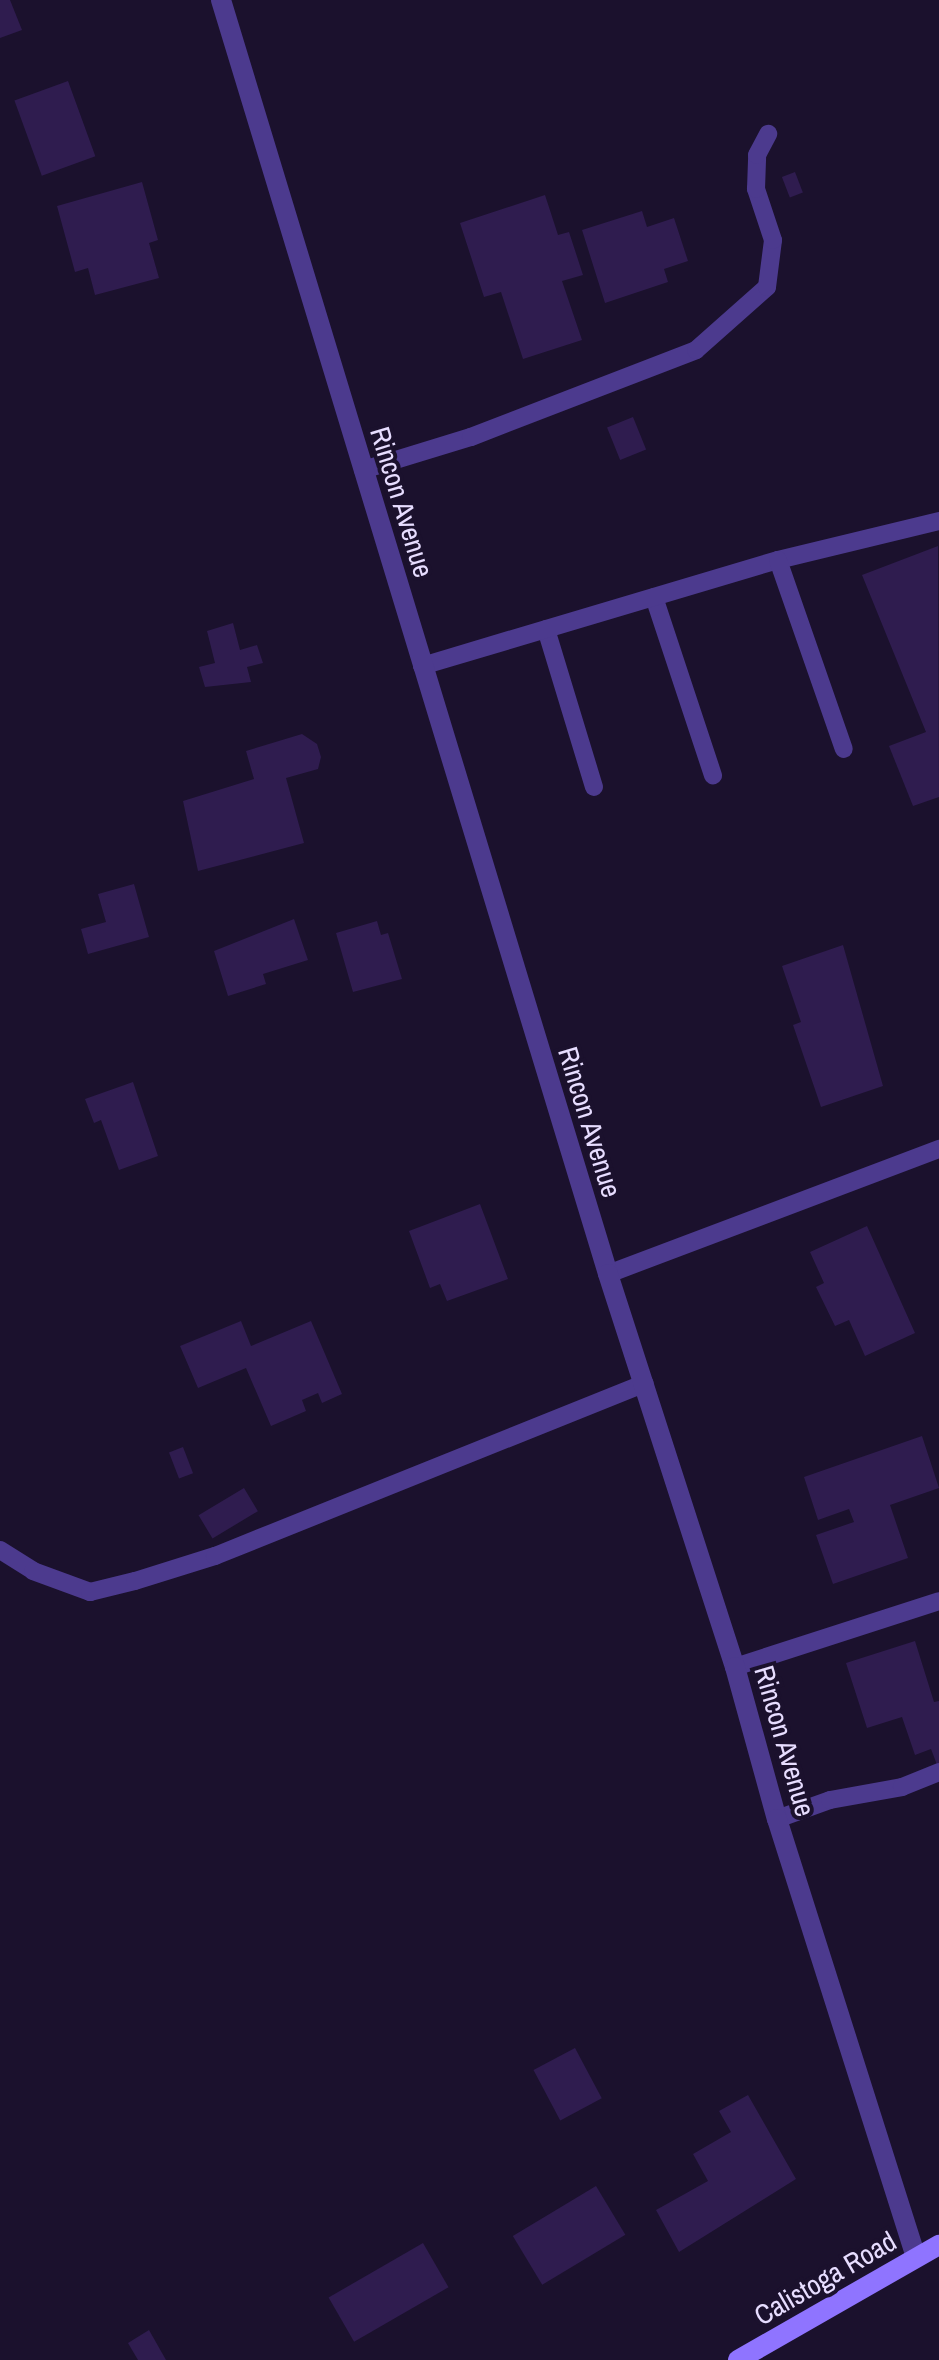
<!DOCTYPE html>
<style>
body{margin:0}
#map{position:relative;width:939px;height:2360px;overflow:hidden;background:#1b112d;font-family:"Archivo Narrow",sans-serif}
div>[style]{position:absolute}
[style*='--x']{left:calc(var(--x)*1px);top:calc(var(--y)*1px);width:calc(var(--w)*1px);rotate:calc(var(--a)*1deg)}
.building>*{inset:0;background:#2f1c4f;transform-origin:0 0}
.service>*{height:18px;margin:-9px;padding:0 9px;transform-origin:9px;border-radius:9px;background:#4c3a8e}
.minor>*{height:20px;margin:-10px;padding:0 10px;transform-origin:10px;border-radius:10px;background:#4c3a8e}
.secondary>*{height:20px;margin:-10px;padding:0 10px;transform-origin:10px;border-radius:10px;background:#8f74ff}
span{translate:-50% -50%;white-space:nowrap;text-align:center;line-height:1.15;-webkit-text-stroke:8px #1b112d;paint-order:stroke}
.street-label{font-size:28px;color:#e7ddff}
</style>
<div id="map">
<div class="building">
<div style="clip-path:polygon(0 0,10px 0,22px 30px,0 38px)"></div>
<div style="left:68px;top:81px;width:80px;height:57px;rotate:70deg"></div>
<div style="left:795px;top:172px;width:22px;height:14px;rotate:69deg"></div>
<div style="clip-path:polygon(142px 182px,158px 240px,149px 243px,159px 278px,95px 295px,88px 268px,75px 272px,57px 206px)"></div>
<div style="clip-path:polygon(545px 195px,558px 235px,569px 232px,583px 275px,562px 281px,582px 340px,523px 359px,501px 292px,484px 297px,460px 223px)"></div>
<div style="clip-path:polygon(642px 211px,647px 227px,674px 218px,688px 261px,664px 269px,668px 282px,605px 303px,582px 230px)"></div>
<div style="left:633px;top:417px;width:35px;height:28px;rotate:68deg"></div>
<div style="clip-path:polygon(938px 546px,939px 797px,913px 806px,889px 746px,926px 732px,862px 575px)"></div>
<div style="clip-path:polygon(233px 623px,240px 650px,257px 645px,263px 663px,247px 667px,251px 682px,205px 687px,199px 667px,215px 663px,207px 631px)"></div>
<div style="clip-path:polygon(302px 734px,317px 744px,321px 757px,318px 769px,286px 778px,304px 843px,198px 871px,183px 801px,254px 779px,246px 751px)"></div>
<div style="clip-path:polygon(134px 884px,149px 937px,88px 954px,81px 929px,106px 922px,98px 894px)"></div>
<div style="clip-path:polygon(294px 919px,308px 960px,263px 974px,266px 984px,228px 996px,214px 951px)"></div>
<div style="clip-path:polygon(377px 921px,381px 935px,388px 933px,402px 979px,353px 992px,336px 933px)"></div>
<div style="clip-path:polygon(843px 945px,883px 1086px,821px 1107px,793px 1025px,801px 1022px,782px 966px)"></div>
<div style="clip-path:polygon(133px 1082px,158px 1156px,119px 1170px,101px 1120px,94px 1123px,85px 1099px)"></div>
<div style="clip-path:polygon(480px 1204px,508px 1279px,447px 1301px,440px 1284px,430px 1288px,409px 1231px)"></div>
<div style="clip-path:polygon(867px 1226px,915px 1333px,865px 1356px,849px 1320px,835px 1326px,816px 1287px,824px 1283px,810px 1252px)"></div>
<div style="clip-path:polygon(241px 1321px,251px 1346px,311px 1321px,342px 1394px,322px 1403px,318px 1393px,302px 1400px,306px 1411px,271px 1426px,246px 1368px,198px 1388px,180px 1346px)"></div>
<div style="clip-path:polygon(922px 1436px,939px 1488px,890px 1505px,908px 1558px,833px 1584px,816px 1535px,854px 1522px,849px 1509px,818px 1520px,804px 1477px)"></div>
<div style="left:183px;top:1447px;width:28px;height:15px;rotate:69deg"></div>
<div style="left:244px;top:1488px;width:27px;height:53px;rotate:59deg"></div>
<div style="clip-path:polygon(915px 1641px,934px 1702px,939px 1701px,939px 1770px,931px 1749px,915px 1755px,902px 1717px,867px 1728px,846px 1663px)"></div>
<div style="left:575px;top:2048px;width:57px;height:47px;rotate:62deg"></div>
<div style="clip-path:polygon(748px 2095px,796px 2179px,679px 2252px,656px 2210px,708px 2181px,693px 2154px,731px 2132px,719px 2111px)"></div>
<div style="left:596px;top:2186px;width:57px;height:97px;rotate:59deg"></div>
<div style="left:423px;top:2243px;width:51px;height:109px;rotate:60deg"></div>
<div style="clip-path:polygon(149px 2330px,166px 2360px,138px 2360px,128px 2343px)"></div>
</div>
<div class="service">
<div style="--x:363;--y:470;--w:113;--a:-17"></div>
<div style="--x:471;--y:437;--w:241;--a:-21.1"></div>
<div style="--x:696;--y:350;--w:95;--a:-41.6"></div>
<div style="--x:767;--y:287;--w:47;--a:-82.7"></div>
<div style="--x:773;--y:240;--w:54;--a:-108.4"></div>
<div style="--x:756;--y:189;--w:34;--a:-88"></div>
<div style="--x:757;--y:155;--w:24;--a:-62"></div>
<div style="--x:778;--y:560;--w:166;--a:-13.6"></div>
<div style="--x:654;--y:597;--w:188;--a:71.7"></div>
<div style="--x:546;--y:629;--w:165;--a:73.1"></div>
<div style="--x:422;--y:666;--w:371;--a:-16.6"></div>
<div style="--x:778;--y:560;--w:200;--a:70.8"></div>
<div style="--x:608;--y:1274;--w:354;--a:-20.7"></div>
<div style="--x:0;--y:1550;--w:39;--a:32"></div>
<div style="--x:33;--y:1571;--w:61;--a:20.2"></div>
<div style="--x:90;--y:1592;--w:46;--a:-13.7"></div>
<div style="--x:135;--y:1581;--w:84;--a:-17.4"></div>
<div style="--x:215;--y:1556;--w:463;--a:-21.9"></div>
<div style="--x:735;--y:1667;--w:214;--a:-17.9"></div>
<div style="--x:777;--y:1819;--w:56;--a:-19.7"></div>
<div style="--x:830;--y:1800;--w:73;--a:-10.2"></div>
<div style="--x:902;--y:1787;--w:40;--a:-22"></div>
</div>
<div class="minor">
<div style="--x:221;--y:0;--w:1331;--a:73.1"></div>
<div style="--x:608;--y:1274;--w:413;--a:72.1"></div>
<div style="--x:735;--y:1667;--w:158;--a:74.6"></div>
<div style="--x:777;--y:1819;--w:460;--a:72.4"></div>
</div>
<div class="secondary">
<div style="--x:738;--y:2360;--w:232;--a:-29.8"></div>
</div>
<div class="street-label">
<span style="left:402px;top:502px;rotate:73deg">Rincon Avenue</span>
<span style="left:590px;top:1122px;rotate:73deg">Rincon Avenue</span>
<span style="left:785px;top:1741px;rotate:74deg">Rincon Avenue</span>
<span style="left:825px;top:2278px;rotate:-30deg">Calistoga Road</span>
</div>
</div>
